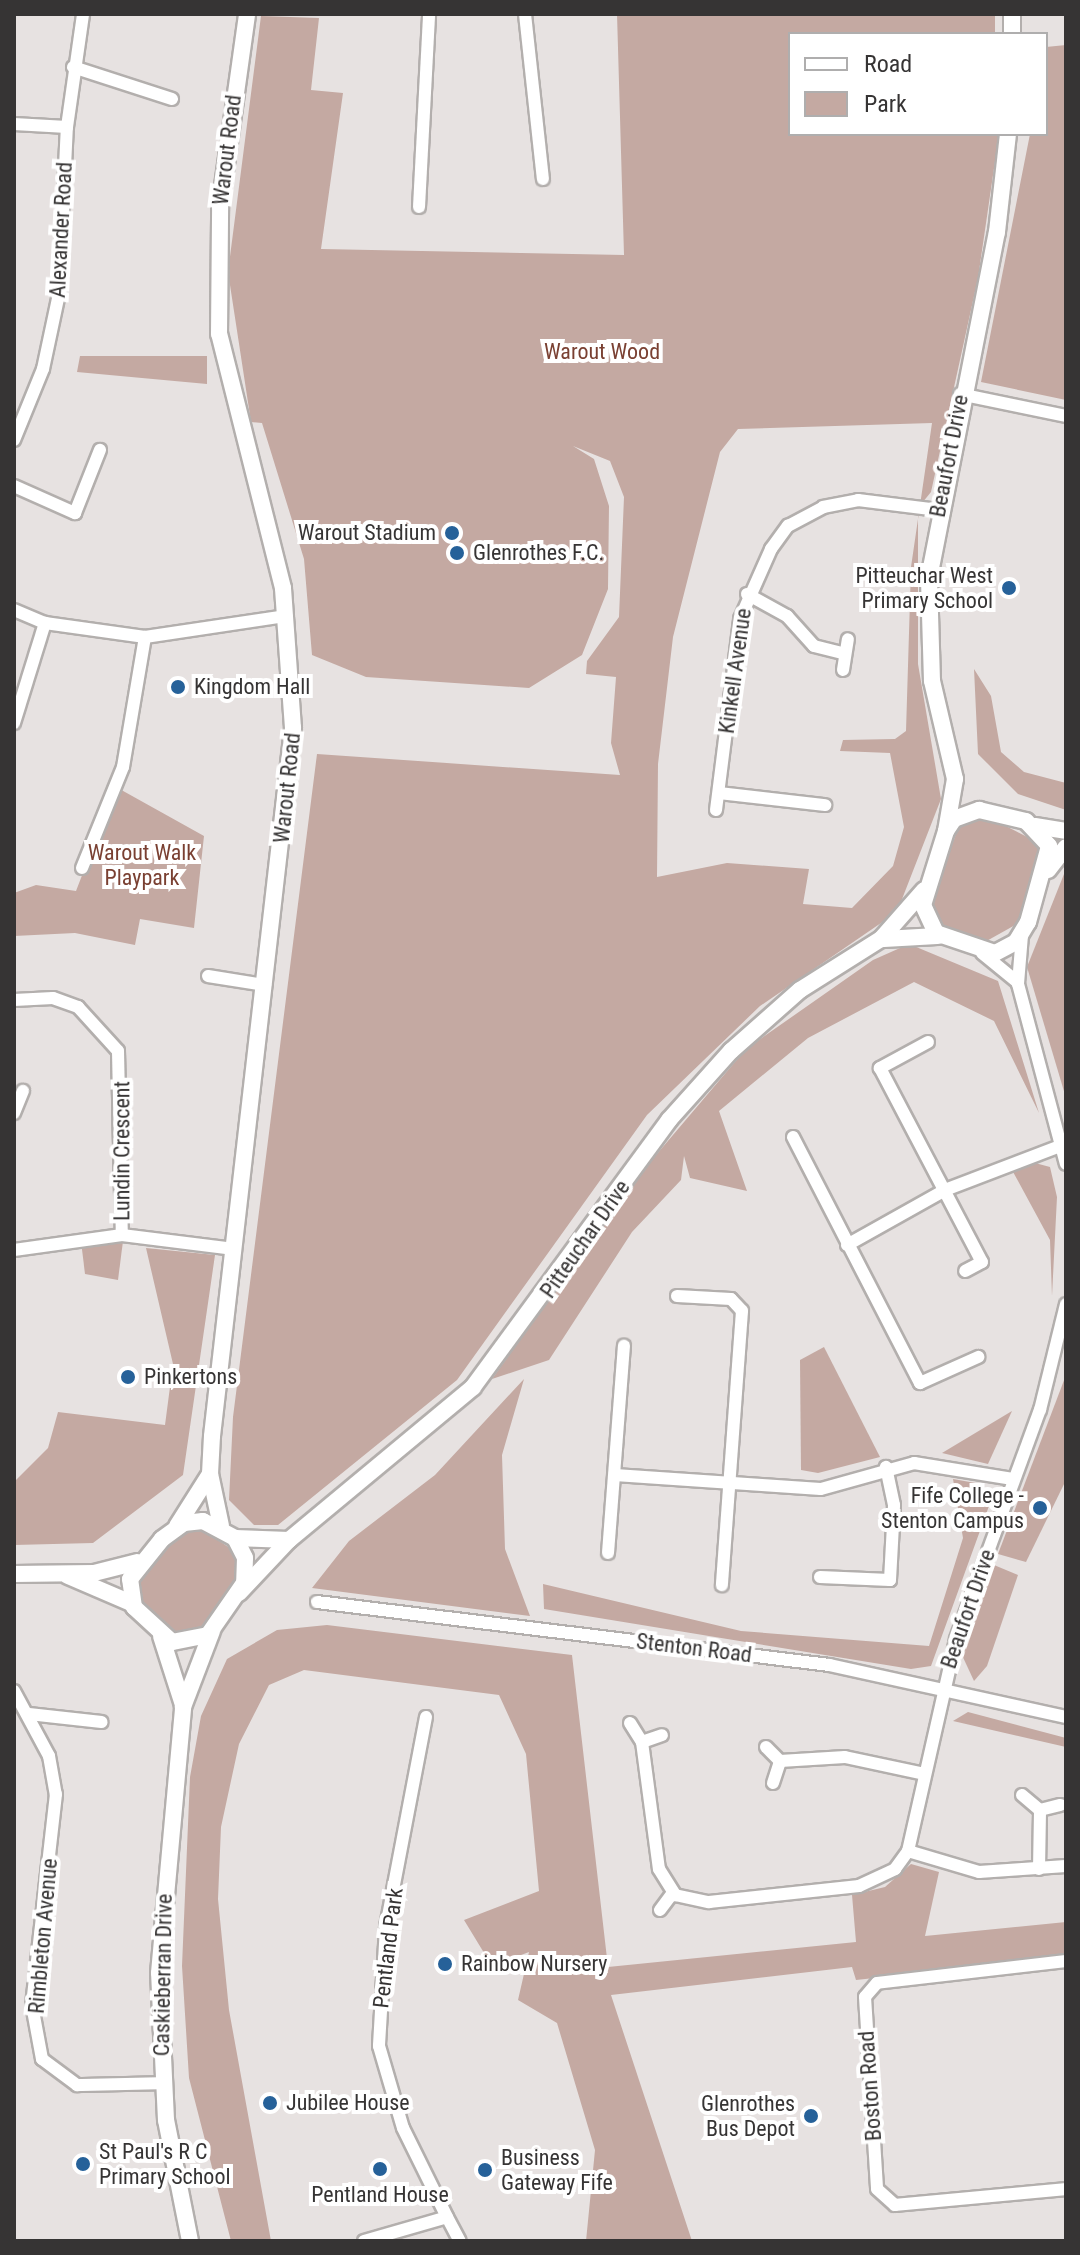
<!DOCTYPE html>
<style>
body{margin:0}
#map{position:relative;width:1080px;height:2255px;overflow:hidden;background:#e7e2e1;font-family:"Roboto Condensed",sans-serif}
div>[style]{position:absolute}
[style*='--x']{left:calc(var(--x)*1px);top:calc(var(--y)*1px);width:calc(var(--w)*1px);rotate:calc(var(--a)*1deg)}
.green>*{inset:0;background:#c4a9a2}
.roads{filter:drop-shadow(2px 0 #b3afad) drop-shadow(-2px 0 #b3afad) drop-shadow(0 2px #b3afad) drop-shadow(0 -2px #b3afad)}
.street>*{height:12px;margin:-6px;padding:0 6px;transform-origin:6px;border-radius:6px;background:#fff}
.secondary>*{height:16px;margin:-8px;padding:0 8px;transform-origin:8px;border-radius:8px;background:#fff}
.dots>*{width:22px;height:22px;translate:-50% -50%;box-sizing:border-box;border:4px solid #fff;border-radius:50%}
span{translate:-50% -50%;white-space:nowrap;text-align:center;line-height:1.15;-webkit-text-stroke:8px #fff;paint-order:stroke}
.street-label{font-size:22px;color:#363434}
.park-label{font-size:22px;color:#7a4032}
.poi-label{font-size:22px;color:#363434}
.right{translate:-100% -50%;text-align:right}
.left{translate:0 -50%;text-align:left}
.frame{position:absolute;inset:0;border:16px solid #363434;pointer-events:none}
.legend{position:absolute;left:788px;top:32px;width:260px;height:104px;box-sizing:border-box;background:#fff;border:2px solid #afaeae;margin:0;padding:10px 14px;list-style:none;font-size:24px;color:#363434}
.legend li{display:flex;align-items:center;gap:16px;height:40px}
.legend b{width:40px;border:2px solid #afaeae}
</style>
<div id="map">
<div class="green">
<div style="clip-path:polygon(evenodd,617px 14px,995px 14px,995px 34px,790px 34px,790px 134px,999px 134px,978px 278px,931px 492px,918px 508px,918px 664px,941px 799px,897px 912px,760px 1006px,647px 1115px,457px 1380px,278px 1525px,254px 1525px,229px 1500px,233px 1417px,317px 754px,620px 775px,611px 743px,616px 677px,586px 674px,587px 661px,619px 617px,624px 497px,610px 461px,573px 446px,594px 459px,609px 506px,608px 589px,582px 655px,529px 688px,366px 677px,312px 655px,304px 559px,262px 423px,251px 422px,228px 272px,261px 16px,319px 18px,311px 90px,343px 93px,321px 249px,624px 255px,617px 14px,932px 423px,911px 567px,906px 731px,895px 739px,843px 740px,840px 751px,890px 753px,904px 827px,893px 866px,852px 908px,803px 904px,809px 869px,727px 863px,657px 877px,658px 764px,673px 637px,720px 452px,738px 429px,932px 423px)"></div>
<div style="clip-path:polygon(1066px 45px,1066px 400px,981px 382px,1030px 134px,1046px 134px,1046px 47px)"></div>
<div style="clip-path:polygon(80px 356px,207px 356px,207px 384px,77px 372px)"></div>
<div style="clip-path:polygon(974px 669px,991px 696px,1001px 752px,1024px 772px,1066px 783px,1066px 810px,1018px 794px,978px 754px)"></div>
<div style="clip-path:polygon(116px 787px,204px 836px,194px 928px,140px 919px,135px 945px,75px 933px,14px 936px,14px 893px,36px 885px,76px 891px)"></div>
<div style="clip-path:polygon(996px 821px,1035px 841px,1041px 856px,1017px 924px,983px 943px,940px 926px,930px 902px,958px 829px,974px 819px)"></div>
<div style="clip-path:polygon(1066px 869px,1066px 1098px,1027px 967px)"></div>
<div style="clip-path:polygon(909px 944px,998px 981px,1039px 1113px,994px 1021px,914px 982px,808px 1038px,719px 1111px,747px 1191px,690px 1178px,684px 1156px,681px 1180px,632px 1232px,549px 1360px,492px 1379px,628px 1188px,746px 1049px,873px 960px)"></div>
<div style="clip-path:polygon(1035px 1163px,1050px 1167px,1057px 1197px,1052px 1296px,1050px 1240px,1012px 1170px)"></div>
<div style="clip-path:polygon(81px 1241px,123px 1241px,118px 1280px,85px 1274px)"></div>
<div style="clip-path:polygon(146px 1248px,215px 1255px,183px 1475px,93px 1543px,14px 1545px,16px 1480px,48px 1448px,58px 1412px,165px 1425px,173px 1364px)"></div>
<div style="clip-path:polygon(824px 1347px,880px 1457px,818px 1473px,801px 1470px,800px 1360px)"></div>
<div style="clip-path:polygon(1066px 1375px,1066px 1480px,1026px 1562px,998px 1554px)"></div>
<div style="clip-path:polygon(524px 1379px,502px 1455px,505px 1549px,530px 1616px,312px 1588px,349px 1541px,435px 1475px)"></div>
<div style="clip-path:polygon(1012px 1411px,988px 1464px,942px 1453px)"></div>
<div style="clip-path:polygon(953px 1479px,981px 1484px,989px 1506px,931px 1666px,911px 1669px,544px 1609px,543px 1584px,741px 1631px,929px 1646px,963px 1538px)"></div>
<div style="clip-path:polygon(202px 1529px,234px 1551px,237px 1577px,204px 1628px,169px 1633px,143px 1605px,138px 1580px,150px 1558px,184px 1533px)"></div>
<div style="clip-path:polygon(994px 1565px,1018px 1575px,987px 1666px,974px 1681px,961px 1653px)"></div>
<div style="clip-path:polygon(327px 1625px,572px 1655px,608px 1967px,856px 1942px,852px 1895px,885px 1887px,911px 1864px,939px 1872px,925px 1936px,1066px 1922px,1066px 1957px,856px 1980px,852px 1967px,611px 1995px,692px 2241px,586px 2241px,595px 2150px,557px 2023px,518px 2000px,529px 1952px,492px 1966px,464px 1920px,539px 1891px,526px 1754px,499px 1695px,304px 1670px,269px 1685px,239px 1744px,221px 1827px,218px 1899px,229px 2010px,271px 2241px,231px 2241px,189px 2078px,182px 1966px,190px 1777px,201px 1716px,227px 1659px,277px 1630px)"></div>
<div style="clip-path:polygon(968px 1712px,1066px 1738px,1066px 1747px,953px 1721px)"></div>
</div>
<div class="roads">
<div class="street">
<div style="--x:525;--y:14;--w:166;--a:83.8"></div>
<div style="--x:73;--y:67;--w:104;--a:17.9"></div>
<div style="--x:14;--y:124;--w:53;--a:3.2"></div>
<div style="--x:419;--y:207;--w:193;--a:-87"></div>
<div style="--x:960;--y:394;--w:108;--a:11.7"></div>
<div style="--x:14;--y:440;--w:77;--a:-67.8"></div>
<div style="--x:43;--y:369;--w:77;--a:-78"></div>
<div style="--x:59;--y:294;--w:167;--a:-87.3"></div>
<div style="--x:67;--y:127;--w:114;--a:-81.9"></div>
<div style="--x:14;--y:486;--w:67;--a:23.9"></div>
<div style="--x:75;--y:513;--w:68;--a:-68.4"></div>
<div style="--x:747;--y:594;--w:46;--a:28.8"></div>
<div style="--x:787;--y:616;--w:40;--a:48"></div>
<div style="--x:814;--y:646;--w:32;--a:14"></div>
<div style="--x:14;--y:610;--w:34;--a:23"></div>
<div style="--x:45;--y:623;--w:101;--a:8"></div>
<div style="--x:145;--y:637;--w:143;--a:-8.5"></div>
<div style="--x:843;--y:670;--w:31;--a:-81"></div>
<div style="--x:14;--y:723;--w:105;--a:-72.8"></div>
<div style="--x:719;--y:793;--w:107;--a:6.5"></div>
<div style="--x:716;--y:810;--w:193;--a:-82.8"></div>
<div style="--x:740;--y:619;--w:77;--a:-66.1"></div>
<div style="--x:771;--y:549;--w:29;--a:-54"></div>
<div style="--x:788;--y:526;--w:40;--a:-28"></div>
<div style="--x:823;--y:507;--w:36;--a:-11"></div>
<div style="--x:858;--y:500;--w:81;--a:7.1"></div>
<div style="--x:82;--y:868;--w:109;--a:-67.9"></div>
<div style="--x:123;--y:767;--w:132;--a:-80.4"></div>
<div style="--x:1022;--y:935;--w:49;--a:94.7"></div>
<div style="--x:1018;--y:984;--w:186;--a:75.1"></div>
<div style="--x:982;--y:953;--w:44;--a:39.5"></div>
<div style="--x:208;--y:976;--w:58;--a:9"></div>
<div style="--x:14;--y:1000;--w:39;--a:-3"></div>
<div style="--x:53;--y:998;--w:27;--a:20"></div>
<div style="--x:78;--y:1007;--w:59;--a:47.7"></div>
<div style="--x:118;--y:1051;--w:184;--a:88.8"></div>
<div style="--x:928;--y:1042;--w:55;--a:151.6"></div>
<div style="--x:880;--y:1068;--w:219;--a:62.3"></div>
<div style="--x:982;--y:1262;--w:19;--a:152"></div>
<div style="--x:14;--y:1113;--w:24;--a:-68"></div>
<div style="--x:793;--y:1137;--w:277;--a:62.7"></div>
<div style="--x:920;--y:1383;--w:64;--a:-24.1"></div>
<div style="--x:847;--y:1245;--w:112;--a:-29.3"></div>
<div style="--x:945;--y:1190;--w:126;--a:-20.9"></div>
<div style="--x:14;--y:1250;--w:109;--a:-7.9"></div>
<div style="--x:122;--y:1235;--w:113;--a:7.1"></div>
<div style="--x:677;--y:1296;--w:54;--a:3.2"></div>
<div style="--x:731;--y:1299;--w:16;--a:47"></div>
<div style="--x:742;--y:1311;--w:275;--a:94.2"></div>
<div style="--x:615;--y:1475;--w:206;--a:3.9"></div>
<div style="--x:821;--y:1489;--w:97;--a:-15.6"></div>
<div style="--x:914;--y:1463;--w:100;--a:9.2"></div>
<div style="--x:608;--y:1553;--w:208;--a:-85.6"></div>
<div style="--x:820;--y:1577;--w:70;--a:2.5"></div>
<div style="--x:890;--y:1580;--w:75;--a:-86.9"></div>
<div style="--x:894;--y:1505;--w:39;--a:-102"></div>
<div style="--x:317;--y:1602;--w:516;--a:7.01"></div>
<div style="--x:829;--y:1665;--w:243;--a:12.4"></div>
<div style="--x:14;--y:1691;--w:74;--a:61.7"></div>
<div style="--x:49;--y:1756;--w:39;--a:80"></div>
<div style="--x:56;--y:1794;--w:212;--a:96.5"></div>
<div style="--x:32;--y:2005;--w:55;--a:79.5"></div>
<div style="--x:42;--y:2059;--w:44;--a:36.6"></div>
<div style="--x:77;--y:2085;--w:86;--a:-1.3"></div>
<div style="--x:29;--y:1714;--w:73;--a:6.3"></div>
<div style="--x:426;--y:1717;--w:214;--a:100.8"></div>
<div style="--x:386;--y:1927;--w:119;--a:93.4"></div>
<div style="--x:379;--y:2046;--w:85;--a:73.7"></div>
<div style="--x:403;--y:2128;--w:99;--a:63.7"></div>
<div style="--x:630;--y:1723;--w:22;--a:58"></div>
<div style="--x:642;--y:1742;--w:128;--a:82.4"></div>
<div style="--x:659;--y:1869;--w:31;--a:58"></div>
<div style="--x:675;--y:1895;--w:35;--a:12"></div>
<div style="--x:709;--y:1902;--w:151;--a:-6.1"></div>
<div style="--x:859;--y:1886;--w:40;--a:-25"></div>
<div style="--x:895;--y:1869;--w:22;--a:-54"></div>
<div style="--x:908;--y:1851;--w:217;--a:-77.2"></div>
<div style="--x:956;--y:1639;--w:244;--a:-69.9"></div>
<div style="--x:1040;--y:1410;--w:109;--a:-76.2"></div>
<div style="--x:642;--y:1742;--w:21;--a:-19"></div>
<div style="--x:766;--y:1747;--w:20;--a:45"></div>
<div style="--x:780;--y:1761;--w:65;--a:-3.5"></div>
<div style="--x:845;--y:1757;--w:81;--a:12.1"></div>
<div style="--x:773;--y:1783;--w:23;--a:-72"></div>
<div style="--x:1022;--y:1795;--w:23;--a:40"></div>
<div style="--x:1040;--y:1810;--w:21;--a:-14"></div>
<div style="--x:908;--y:1851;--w:74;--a:16.5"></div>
<div style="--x:979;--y:1872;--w:87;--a:-3.9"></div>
<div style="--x:1039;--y:1869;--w:59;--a:-89"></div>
<div style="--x:660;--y:1910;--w:21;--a:-53"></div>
<div style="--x:1066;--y:1961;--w:190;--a:173.4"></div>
<div style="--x:877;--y:1983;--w:18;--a:131"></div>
<div style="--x:865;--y:1997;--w:192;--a:86.4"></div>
<div style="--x:877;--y:2189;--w:24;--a:42"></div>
<div style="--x:895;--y:2205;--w:172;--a:-5.3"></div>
<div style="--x:364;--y:2241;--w:86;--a:-16.1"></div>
<div style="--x:447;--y:2217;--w:27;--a:62"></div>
</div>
<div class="secondary">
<div style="--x:1012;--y:34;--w:20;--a:-90"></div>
<div style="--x:979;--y:810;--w:48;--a:13.2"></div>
<div style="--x:1026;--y:821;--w:34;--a:47"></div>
<div style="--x:1049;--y:846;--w:79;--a:105.4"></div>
<div style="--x:1028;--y:922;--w:23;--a:121"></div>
<div style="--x:1016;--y:942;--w:24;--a:152"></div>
<div style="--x:995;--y:953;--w:62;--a:-161.3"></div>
<div style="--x:936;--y:933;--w:31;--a:-115"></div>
<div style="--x:923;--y:905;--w:77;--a:-72.7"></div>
<div style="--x:946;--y:831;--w:14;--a:-56"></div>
<div style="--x:954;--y:819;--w:27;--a:-20"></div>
<div style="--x:1035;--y:826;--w:31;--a:9"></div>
<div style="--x:946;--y:831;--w:53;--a:-80.2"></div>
<div style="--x:955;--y:779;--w:101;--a:-103.2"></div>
<div style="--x:932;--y:681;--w:103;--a:-91.7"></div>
<div style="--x:929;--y:578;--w:353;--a:-78.9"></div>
<div style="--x:997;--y:232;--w:99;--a:-83.6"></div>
<div style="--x:1048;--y:870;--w:29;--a:-52"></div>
<div style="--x:883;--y:939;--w:55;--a:-3.1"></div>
<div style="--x:203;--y:1521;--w:36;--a:28"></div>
<div style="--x:235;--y:1538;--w:22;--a:63"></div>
<div style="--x:245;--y:1558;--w:25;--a:92"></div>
<div style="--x:244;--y:1583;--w:63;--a:124.7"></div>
<div style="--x:208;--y:1635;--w:37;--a:169"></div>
<div style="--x:172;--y:1642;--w:52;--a:-137.4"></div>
<div style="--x:134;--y:1607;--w:28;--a:-98"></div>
<div style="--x:130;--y:1579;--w:51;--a:-51.3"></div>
<div style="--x:162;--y:1539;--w:27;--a:-36"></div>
<div style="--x:184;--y:1523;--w:19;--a:-6"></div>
<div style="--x:177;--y:1526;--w:62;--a:-57.6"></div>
<div style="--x:221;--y:1526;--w:53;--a:-101.9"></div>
<div style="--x:210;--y:1474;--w:38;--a:-87"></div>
<div style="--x:212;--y:1436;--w:713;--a:-83.47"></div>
<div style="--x:293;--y:728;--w:140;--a:-94.1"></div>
<div style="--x:283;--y:588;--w:262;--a:-104.1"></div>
<div style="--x:219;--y:334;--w:127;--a:-89.5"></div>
<div style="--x:220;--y:207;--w:195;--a:-82"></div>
<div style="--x:235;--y:1538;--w:54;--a:2.1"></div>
<div style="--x:14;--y:1574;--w:80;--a:-0.7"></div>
<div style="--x:94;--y:1573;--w:44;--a:-14.3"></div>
<div style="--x:68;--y:1576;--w:69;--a:23.2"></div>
<div style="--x:239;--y:1593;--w:73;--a:-46.7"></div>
<div style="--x:289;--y:1540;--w:239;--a:-39.7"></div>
<div style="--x:473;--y:1387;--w:331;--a:-53.7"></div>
<div style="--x:669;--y:1120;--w:93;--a:-48.1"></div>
<div style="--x:731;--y:1051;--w:92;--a:-41.5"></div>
<div style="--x:800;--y:990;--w:96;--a:-32.2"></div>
<div style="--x:881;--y:939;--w:65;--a:-48.7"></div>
<div style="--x:161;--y:1636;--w:72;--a:72.3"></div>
<div style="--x:190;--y:2241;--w:123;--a:-101.2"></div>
<div style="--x:166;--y:2120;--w:147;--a:-92.7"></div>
<div style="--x:159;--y:1973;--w:267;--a:-84.8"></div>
<div style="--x:183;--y:1707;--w:81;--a:-69.1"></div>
</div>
</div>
<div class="dots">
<div style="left:452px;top:533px;background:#266199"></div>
<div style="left:457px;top:553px;background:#266199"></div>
<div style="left:1009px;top:588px;background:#266199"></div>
<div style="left:178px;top:687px;background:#266199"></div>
<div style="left:128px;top:1377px;background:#266199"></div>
<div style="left:1040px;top:1508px;background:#266199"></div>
<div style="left:445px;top:1964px;background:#266199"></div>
<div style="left:270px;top:2103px;background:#266199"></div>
<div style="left:811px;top:2116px;background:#266199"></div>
<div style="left:83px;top:2164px;background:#266199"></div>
<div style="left:380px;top:2169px;background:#266199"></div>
<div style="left:485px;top:2170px;background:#266199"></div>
</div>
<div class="street-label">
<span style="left:227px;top:150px;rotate:-83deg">Warout Road</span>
<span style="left:61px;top:230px;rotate:-87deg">Alexander Road</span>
<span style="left:949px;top:456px;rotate:-79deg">Beaufort Drive</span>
<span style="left:735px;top:671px;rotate:-82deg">Kinkell Avenue</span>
<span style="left:287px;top:788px;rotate:-84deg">Warout Road</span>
<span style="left:122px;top:1151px;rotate:-90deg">Lundin Crescent</span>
<span style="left:585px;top:1239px;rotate:-55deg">Pitteuchar Drive</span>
<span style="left:968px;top:1609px;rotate:-71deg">Beaufort Drive</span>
<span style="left:694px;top:1648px;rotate:7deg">Stenton Road</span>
<span style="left:43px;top:1936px;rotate:-85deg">Rimbleton Avenue</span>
<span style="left:388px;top:1948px;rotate:-83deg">Pentland Park</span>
<span style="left:163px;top:1975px;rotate:-89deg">Caskieberran Drive</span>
<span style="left:870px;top:2086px;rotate:-94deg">Boston Road</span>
</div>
<div class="park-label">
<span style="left:602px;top:352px">Warout Wood</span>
<span style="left:142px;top:865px">Warout Walk<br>Playpark</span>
</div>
<div class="poi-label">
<span class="right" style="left:436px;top:533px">Warout Stadium</span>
<span class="left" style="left:473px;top:553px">Glenrothes F.C.</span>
<span class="right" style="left:993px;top:588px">Pitteuchar West<br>Primary School</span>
<span class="left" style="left:194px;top:687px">Kingdom Hall</span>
<span class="left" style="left:144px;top:1377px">Pinkertons</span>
<span class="right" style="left:1024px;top:1508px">Fife College -<br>Stenton Campus</span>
<span class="left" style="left:461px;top:1964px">Rainbow Nursery</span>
<span class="left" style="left:286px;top:2103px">Jubilee House</span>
<span class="right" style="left:795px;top:2116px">Glenrothes<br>Bus Depot</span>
<span class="left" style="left:99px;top:2164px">St Paul's R C<br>Primary School</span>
<span class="left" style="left:501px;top:2170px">Business<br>Gateway Fife</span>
<span style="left:380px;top:2195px">Pentland House</span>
</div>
<div class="frame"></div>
<ul class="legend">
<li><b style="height:10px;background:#fff"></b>Road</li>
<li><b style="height:22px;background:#c4a9a2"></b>Park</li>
</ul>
</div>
